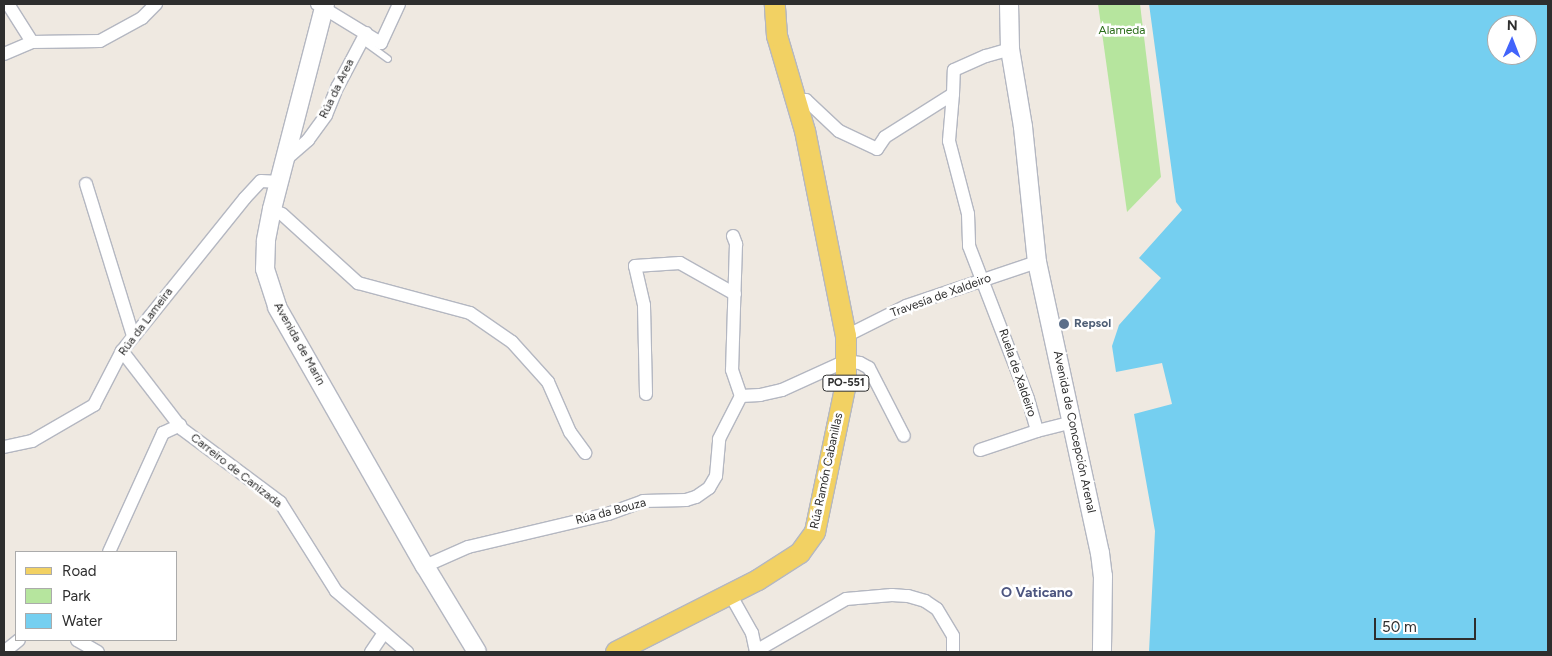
<!DOCTYPE html>
<meta charset="utf-8">
<style>
body{margin:0}
#map{position:relative;width:1552px;height:656px;overflow:hidden;background:#efe9e1;font-family:Figtree,sans-serif}
div>[style]{position:absolute}
[style*='--x']{left:calc(var(--x)*1px);top:calc(var(--y)*1px);width:calc(var(--w)*1px);rotate:calc(var(--a)*1deg)}
.green>*{inset:0;background:#b6e59e}
.water>*{inset:0;background:#75cff0}
.roads{filter:drop-shadow(1px 0 #b4b7c1) drop-shadow(-1px 0 #b4b7c1) drop-shadow(0 1px #b4b7c1) drop-shadow(0 -1px #b4b7c1)}
.lane>*{height:6px;margin:-3px;padding:0 3px;transform-origin:3px;border-radius:3px;background:#fff}
.street>*{height:12px;margin:-6px;padding:0 6px;transform-origin:6px;border-radius:6px;background:#fff}
.secondary>*{height:18px;margin:-9px;padding:0 9px;transform-origin:9px;border-radius:9px;background:#fff}
.primary>*{height:20px;margin:-10px;padding:0 10px;transform-origin:10px;border-radius:10px;background:#f2d163}
.dots>*{width:14px;height:14px;translate:-50% -50%;box-sizing:border-box;border:2px solid #fff;border-radius:50%}
span{translate:-50% -50%;white-space:nowrap;text-align:center;line-height:1.15;-webkit-text-stroke:5px #fff;paint-order:stroke}
.shield-label span{padding:1px 4px;background:#fff;border:1px solid;border-radius:4px;-webkit-text-stroke-width:0}
.shield-label{font-size:11px;color:#2e2e2e;font-weight:700}
.park-label{font-size:12px;color:#2c6e1b}
.street-label{font-size:12px;color:#2e2e2e}
.service-label{font-size:12px;color:#4e5e75;font-weight:700}
.left{translate:0 -50%;text-align:left}
.neighbourhood-label{font-size:14px;color:#4d5680;font-weight:700}
.frame{position:absolute;inset:0;border:5px solid #2e2e2e;pointer-events:none}
.legend{position:absolute;left:15px;top:551px;width:162px;height:90px;box-sizing:border-box;background:#fff;border:1px solid #ababab;margin:0;padding:6px 9px;list-style:none;font-size:15px;color:#2e2e2e}
.legend li{display:flex;align-items:center;gap:10px;height:25px}
.legend b{width:25px;border:1px solid #ababab}
.north{position:absolute;left:1487px;top:15px;width:50px;height:50px;box-sizing:border-box;background:#fff;border:1px solid #ababab;border-radius:50%;rotate:1deg;font-size:14px;font-weight:700;line-height:20px;text-align:center;color:#2e2e2e}
.north::after{content:'';display:block;margin:auto;width:18px;height:22px;background:#4264fb;clip-path:polygon(50% 0,100% 100%,50% 72%,0 100%)}
.scale{position:absolute;left:1374px;top:618px;width:102px;height:22px;box-sizing:border-box;border:2px solid #2e2e2e;border-top:0;padding-left:6px;font-size:15px;line-height:18px;white-space:nowrap;color:#2e2e2e;-webkit-text-stroke:4px #fff;paint-order:stroke}
</style>
<div id="map">
<div class="green">
<div style="clip-path:polygon(1098px 4px,1140px 4px,1161px 177px,1127px 212px)"></div>
</div>
<div class="water">
<div style="clip-path:polygon(evenodd,1149px 4px,1548px 4px,1548px 652px,1149px 652px,1155px 531px,1134px 414px,1172px 404px,1162px 363px,1116px 372px,1112px 346px,1119px 325px,1161px 278px,1139px 258px,1182px 210px,1176px 202px,1149px 4px,1497px 25px,1527px 25px,1527px 55px,1497px 55px,1497px 25px)"></div>
</div>
<div class="roads">
<div class="lane">
<div style="--x:362;--y:40;--w:32;--a:36"></div>
</div>
<div class="street">
<div style="--x:8;--y:4;--w:45;--a:57.7"></div>
<div style="--x:317;--y:4;--w:75;--a:31.4"></div>
<div style="--x:381;--y:43;--w:43;--a:-65.2"></div>
<div style="--x:4;--y:54;--w:30;--a:-23"></div>
<div style="--x:32;--y:42;--w:68;--a:-0.8"></div>
<div style="--x:100;--y:41;--w:48;--a:-28.7"></div>
<div style="--x:142;--y:18;--w:20;--a:-45"></div>
<div style="--x:953;--y:94;--w:47;--a:94.9"></div>
<div style="--x:949;--y:141;--w:75;--a:75.4"></div>
<div style="--x:968;--y:214;--w:32;--a:88"></div>
<div style="--x:969;--y:246;--w:164;--a:68.9"></div>
<div style="--x:1028;--y:399;--w:33;--a:74"></div>
<div style="--x:1037;--y:431;--w:36;--a:-14"></div>
<div style="--x:797;--y:100;--w:9;--a:0"></div>
<div style="--x:806;--y:100;--w:45;--a:43.2"></div>
<div style="--x:839;--y:131;--w:42;--a:25.3"></div>
<div style="--x:877;--y:149;--w:14;--a:-56"></div>
<div style="--x:885;--y:137;--w:80;--a:-32.3"></div>
<div style="--x:953;--y:94;--w:24;--a:-88"></div>
<div style="--x:954;--y:70;--w:35;--a:-24"></div>
<div style="--x:986;--y:56;--w:25;--a:-16"></div>
<div style="--x:284;--y:161;--w:32;--a:-41"></div>
<div style="--x:308;--y:140;--w:31;--a:-54"></div>
<div style="--x:326;--y:115;--w:31;--a:-68"></div>
<div style="--x:338;--y:86;--w:60;--a:-62.2"></div>
<div style="--x:86;--y:184;--w:159;--a:72.8"></div>
<div style="--x:272;--y:209;--w:11;--a:27"></div>
<div style="--x:282;--y:214;--w:103;--a:42.2"></div>
<div style="--x:358;--y:283;--w:116;--a:15"></div>
<div style="--x:470;--y:313;--w:51;--a:34.6"></div>
<div style="--x:512;--y:342;--w:54;--a:48"></div>
<div style="--x:548;--y:382;--w:55;--a:66.3"></div>
<div style="--x:570;--y:432;--w:26;--a:54"></div>
<div style="--x:733;--y:236;--w:9;--a:69"></div>
<div style="--x:736;--y:244;--w:126;--a:91.8"></div>
<div style="--x:732;--y:370;--w:28;--a:71"></div>
<div style="--x:846;--y:336;--w:67;--a:-26.6"></div>
<div style="--x:906;--y:306;--w:138;--a:-18.6"></div>
<div style="--x:122;--y:351;--w:98;--a:52.4"></div>
<div style="--x:182;--y:429;--w:122;--a:36.7"></div>
<div style="--x:280;--y:502;--w:105;--a:57.8"></div>
<div style="--x:336;--y:591;--w:94;--a:40.7"></div>
<div style="--x:646;--y:394;--w:89;--a:-91.3"></div>
<div style="--x:644;--y:305;--w:40;--a:-103"></div>
<div style="--x:635;--y:266;--w:45;--a:-3.8"></div>
<div style="--x:680;--y:263;--w:63;--a:29.4"></div>
<div style="--x:741;--y:396;--w:19;--a:-3"></div>
<div style="--x:760;--y:395;--w:23;--a:-13"></div>
<div style="--x:782;--y:390;--w:70;--a:-24.4"></div>
<div style="--x:846;--y:361;--w:14;--a:8"></div>
<div style="--x:860;--y:363;--w:10;--a:29"></div>
<div style="--x:869;--y:368;--w:76;--a:62.8"></div>
<div style="--x:4;--y:447;--w:29;--a:-12"></div>
<div style="--x:32;--y:441;--w:72;--a:-30.1"></div>
<div style="--x:94;--y:405;--w:61;--a:-62.6"></div>
<div style="--x:122;--y:351;--w:196;--a:-51.2"></div>
<div style="--x:245;--y:198;--w:23;--a:-47"></div>
<div style="--x:261;--y:181;--w:18;--a:3"></div>
<div style="--x:980;--y:450;--w:60;--a:-18.4"></div>
<div style="--x:109;--y:552;--w:131;--a:-65.6"></div>
<div style="--x:163;--y:433;--w:19;--a:-25"></div>
<div style="--x:425;--y:566;--w:47;--a:-23.8"></div>
<div style="--x:468;--y:547;--w:144;--a:-13.3"></div>
<div style="--x:608;--y:514;--w:37;--a:-20"></div>
<div style="--x:643;--y:501;--w:43;--a:-1.3"></div>
<div style="--x:686;--y:500;--w:10;--a:-17"></div>
<div style="--x:696;--y:497;--w:16;--a:-35"></div>
<div style="--x:709;--y:488;--w:14;--a:-60"></div>
<div style="--x:716;--y:476;--w:37;--a:-85"></div>
<div style="--x:719;--y:439;--w:48;--a:-62.9"></div>
<div style="--x:730;--y:594;--w:45;--a:60.6"></div>
<div style="--x:752;--y:633;--w:19;--a:78"></div>
<div style="--x:77;--y:640;--w:24;--a:30"></div>
<div style="--x:756;--y:651;--w:104;--a:-30"></div>
<div style="--x:846;--y:599;--w:46;--a:-5"></div>
<div style="--x:892;--y:595;--w:16;--a:4"></div>
<div style="--x:908;--y:596;--w:18;--a:16"></div>
<div style="--x:925;--y:601;--w:14;--a:34"></div>
<div style="--x:937;--y:609;--w:31;--a:59"></div>
<div style="--x:953;--y:636;--w:16;--a:90"></div>
<div style="--x:4;--y:652;--w:19;--a:-39"></div>
<div style="--x:371;--y:652;--w:22;--a:-56"></div>
</div>
<div class="secondary">
<div style="--x:325;--y:4;--w:212;--a:104.5"></div>
<div style="--x:272;--y:209;--w:33;--a:101"></div>
<div style="--x:266;--y:241;--w:28;--a:92"></div>
<div style="--x:265;--y:269;--w:40;--a:72"></div>
<div style="--x:277;--y:307;--w:298;--a:60.3"></div>
<div style="--x:425;--y:566;--w:100;--a:58.8"></div>
<div style="--x:1009;--y:4;--w:45;--a:88.7"></div>
<div style="--x:1010;--y:49;--w:79;--a:80.5"></div>
<div style="--x:1023;--y:127;--w:136;--a:84.1"></div>
<div style="--x:1037;--y:262;--w:298;--a:77.8"></div>
<div style="--x:1100;--y:553;--w:23;--a:83"></div>
<div style="--x:1103;--y:576;--w:76;--a:90.8"></div>
</div>
<div class="primary">
<div style="--x:616;--y:652;--w:159;--a:-26.9"></div>
<div style="--x:758;--y:580;--w:50;--a:-32.7"></div>
<div style="--x:800;--y:553;--w:26;--a:-54"></div>
<div style="--x:815;--y:532;--w:152;--a:-78.2"></div>
<div style="--x:846;--y:383;--w:47;--a:-90"></div>
<div style="--x:846;--y:336;--w:209;--a:-101.3"></div>
<div style="--x:805;--y:131;--w:99;--a:-106.4"></div>
<div style="--x:777;--y:36;--w:32;--a:-94"></div>
</div>
</div>
<div class="dots">
<div style="left:1064px;top:324px;background:#5c6f8a"></div>
</div>
<div class="shield-label">
<span style="left:846px;top:383px">PO-551</span>
</div>
<div class="park-label">
<span style="left:1122px;top:31px">Alameda</span>
</div>
<div class="street-label">
<span style="left:337px;top:89px;rotate:-64deg">Rúa da Area</span>
<span style="left:941px;top:296px;rotate:-20deg">Travesía de Xaldeiro</span>
<span style="left:146px;top:322px;rotate:-53deg">Rúa da Lameira</span>
<span style="left:299px;top:344px;rotate:61deg">Avenida de Marín</span>
<span style="left:1017px;top:373px;rotate:71deg">Ruela de Xaldeiro</span>
<span style="left:1074px;top:432px;rotate:78deg">Avenida de Concepción Arenal</span>
<span style="left:236px;top:471px;rotate:38deg">Carreiro de Canizada</span>
<span style="left:827px;top:471px;rotate:-78deg">Rúa Ramón Cabanillas</span>
<span style="left:611px;top:512px;rotate:-15deg">Rúa da Bouza</span>
</div>
<div class="service-label">
<span class="left" style="left:1074px;top:324px">Repsol</span>
</div>
<div class="neighbourhood-label">
<span style="left:1037px;top:593px">O Vaticano</span>
</div>
<div class="frame"></div>
<ul class="legend">
<li><b style="height:6px;background:#f2d163"></b>Road</li>
<li><b style="height:14px;background:#b6e59e"></b>Park</li>
<li><b style="height:14px;background:#75cff0"></b>Water</li>
</ul>
<div class="north">N</div>
<div class="scale">50 m</div>
</div>
